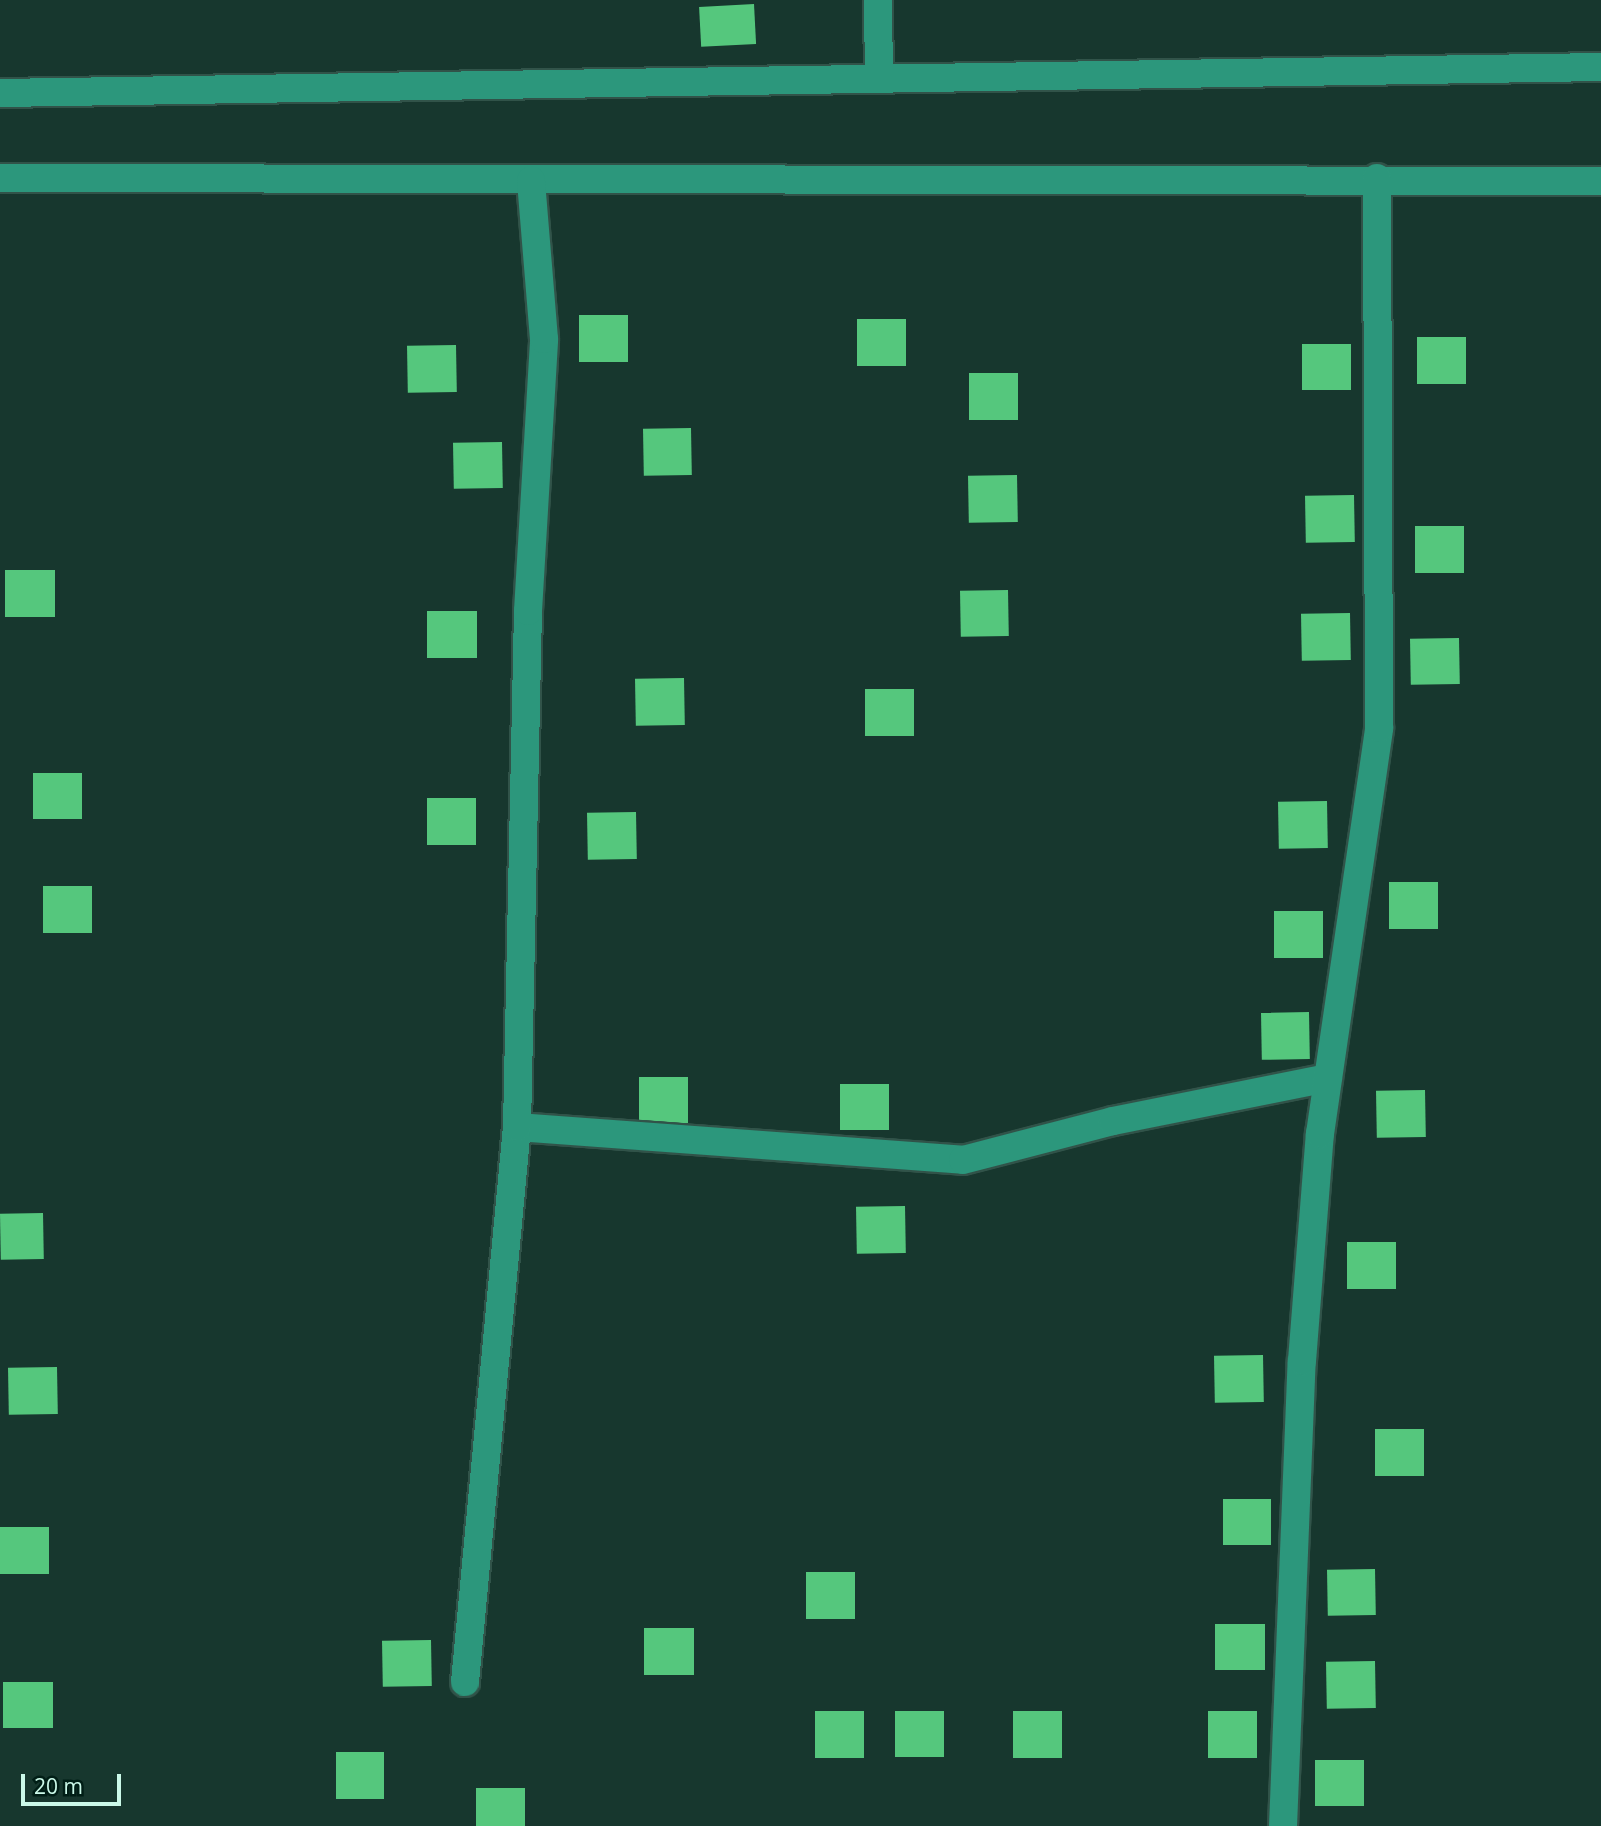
<!DOCTYPE html>
<style>
body{margin:0}
#map{position:relative;width:1601px;height:1826px;overflow:hidden;background:#17372e;font-family:"Open Sans",sans-serif}
div>[style]{position:absolute}
[style*='--x']{left:calc(var(--x)*1px);top:calc(var(--y)*1px);width:calc(var(--w)*1px);rotate:calc(var(--a)*1deg)}
.building>*{inset:0;background:#55c77d;transform-origin:0 0}
.roads{filter:drop-shadow(2px 0 #315349) drop-shadow(-2px 0 #315349) drop-shadow(0 2px #315349) drop-shadow(0 -2px #315349)}
.minor>*{height:28px;margin:-14px;padding:0 14px;transform-origin:14px;border-radius:14px;background:#2c977c}
span{translate:-50% -50%;white-space:nowrap;text-align:center;line-height:1.15;-webkit-text-stroke:7px #001e16;paint-order:stroke}
.scale{position:absolute;left:21px;top:1774px;width:100px;height:32px;box-sizing:border-box;border:4px solid #cbf9e9;border-top:0;padding-left:9px;font-size:21px;line-height:24px;white-space:nowrap;color:#cbf9e9;-webkit-text-stroke:5px #001e16;paint-order:stroke}
</style>
<div id="map">
<div class="building">
<div style="left:754px;top:4px;width:40px;height:55px;rotate:87deg"></div>
<div style="left:579px;top:315px;width:49px;height:47px"></div>
<div style="left:857px;top:319px;width:49px;height:47px"></div>
<div style="left:1417px;top:337px;width:49px;height:47px"></div>
<div style="left:1302px;top:344px;width:49px;height:46px"></div>
<div style="left:456px;top:345px;width:47px;height:49px;rotate:89deg"></div>
<div style="left:1018px;top:373px;width:47px;height:49px;rotate:90deg"></div>
<div style="left:691px;top:428px;width:47px;height:48px;rotate:89deg"></div>
<div style="left:502px;top:442px;width:46px;height:49px;rotate:89deg"></div>
<div style="left:1017px;top:475px;width:47px;height:49px;rotate:89deg"></div>
<div style="left:1354px;top:495px;width:47px;height:49px;rotate:89deg"></div>
<div style="left:1415px;top:526px;width:49px;height:47px"></div>
<div style="left:55px;top:570px;width:47px;height:50px;rotate:90deg"></div>
<div style="left:1008px;top:590px;width:46px;height:48px;rotate:89deg"></div>
<div style="left:477px;top:611px;width:47px;height:50px;rotate:90deg"></div>
<div style="left:1350px;top:613px;width:47px;height:49px;rotate:89deg"></div>
<div style="left:1459px;top:638px;width:46px;height:49px;rotate:89deg"></div>
<div style="left:684px;top:678px;width:47px;height:49px;rotate:89deg"></div>
<div style="left:865px;top:689px;width:49px;height:47px"></div>
<div style="left:82px;top:773px;width:46px;height:49px;rotate:90deg"></div>
<div style="left:476px;top:798px;width:47px;height:49px;rotate:90deg"></div>
<div style="left:1327px;top:801px;width:47px;height:49px;rotate:89deg"></div>
<div style="left:636px;top:812px;width:47px;height:49px;rotate:89deg"></div>
<div style="left:1438px;top:882px;width:47px;height:49px;rotate:90deg"></div>
<div style="left:92px;top:886px;width:47px;height:49px;rotate:90deg"></div>
<div style="left:1274px;top:911px;width:49px;height:47px"></div>
<div style="left:1309px;top:1012px;width:47px;height:48px;rotate:89deg"></div>
<div style="left:688px;top:1077px;width:46px;height:49px;rotate:90deg"></div>
<div style="left:840px;top:1084px;width:49px;height:46px"></div>
<div style="left:1425px;top:1090px;width:47px;height:49px;rotate:89deg"></div>
<div style="left:905px;top:1206px;width:47px;height:49px;rotate:89deg"></div>
<div style="left:43px;top:1213px;width:46px;height:43px;rotate:89deg"></div>
<div style="left:1396px;top:1242px;width:47px;height:49px;rotate:90deg"></div>
<div style="left:1263px;top:1355px;width:47px;height:49px;rotate:89deg"></div>
<div style="left:57px;top:1367px;width:47px;height:49px;rotate:89deg"></div>
<div style="left:1375px;top:1429px;width:49px;height:47px"></div>
<div style="left:1223px;top:1499px;width:48px;height:46px"></div>
<div style="left:0;top:1527px;width:49px;height:47px"></div>
<div style="left:1375px;top:1569px;width:46px;height:48px;rotate:89deg"></div>
<div style="left:806px;top:1572px;width:49px;height:47px"></div>
<div style="left:1265px;top:1624px;width:46px;height:50px;rotate:90deg"></div>
<div style="left:644px;top:1628px;width:50px;height:47px"></div>
<div style="left:431px;top:1640px;width:46px;height:49px;rotate:89deg"></div>
<div style="left:1375px;top:1661px;width:47px;height:49px;rotate:89deg"></div>
<div style="left:53px;top:1682px;width:46px;height:50px;rotate:90deg"></div>
<div style="left:815px;top:1711px;width:49px;height:47px"></div>
<div style="left:944px;top:1711px;width:46px;height:49px;rotate:90deg"></div>
<div style="left:1013px;top:1711px;width:49px;height:47px"></div>
<div style="left:1208px;top:1711px;width:49px;height:47px"></div>
<div style="left:336px;top:1752px;width:48px;height:47px"></div>
<div style="left:1315px;top:1760px;width:49px;height:46px"></div>
<div style="left:476px;top:1788px;width:49px;height:38px"></div>
</div>
<div class="roads">
<div class="minor">
<div style="--x:878;--y:0;--w:79;--a:89.3"></div>
<div style="--x:0;--y:93;--w:1601;--a:-0.93"></div>
<div style="--x:0;--y:178;--w:1601;--a:0.11"></div>
<div style="--x:517;--y:1127;--w:447;--a:4.2"></div>
<div style="--x:963;--y:1160;--w:155;--a:-14.6"></div>
<div style="--x:1113;--y:1121;--w:219;--a:-11.3"></div>
<div style="--x:465;--y:1682;--w:557;--a:-84.65"></div>
<div style="--x:517;--y:1127;--w:516;--a:-88.78"></div>
<div style="--x:528;--y:611;--w:272;--a:-86.6"></div>
<div style="--x:544;--y:339;--w:159;--a:-94.7"></div>
<div style="--x:1283;--y:1826;--w:465;--a:-87.7"></div>
<div style="--x:1302;--y:1361;--w:228;--a:-85.5"></div>
<div style="--x:1320;--y:1134;--w:410;--a:-81.7"></div>
<div style="--x:1379;--y:728;--w:550;--a:-90.21"></div>
</div>
</div>
<div class="scale">20 m</div>
</div>
